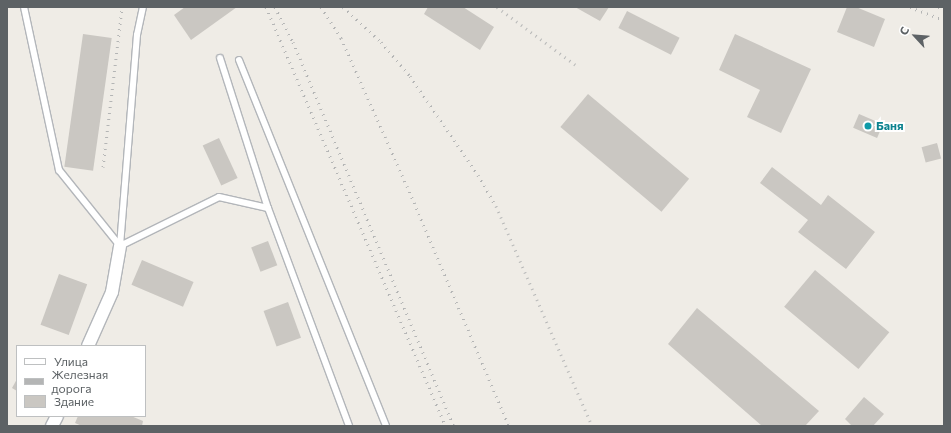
<!DOCTYPE html>
<meta charset="utf-8">
<style>
body{margin:0}
#map{position:relative;width:951px;height:433px;overflow:hidden;background:#efece6;font-family:Commissioner,sans-serif}
div>[style]{position:absolute}
[style*='--x']{left:calc(var(--x)*1px);top:calc(var(--y)*1px);width:calc(var(--w)*1px);rotate:calc(var(--a)*1deg)}
.building>*{inset:0;background:#cac7c2;transform-origin:0 0}
.roads{filter:drop-shadow(1px 0 #b3b6ba) drop-shadow(-1px 0 #b3b6ba) drop-shadow(0 1px #b3b6ba) drop-shadow(0 -1px #b3b6ba)}
.service>*{height:6px;margin:-3px;padding:0 3px;transform-origin:3px;border-radius:3px;background:#fff}
.minor>*{height:12px;margin:-6px;padding:0 6px;transform-origin:6px;border-radius:6px;background:#fff}
.rail>*{height:3px;margin-top:-1.5px;transform-origin:0;background:repeating-linear-gradient(90deg,#b4b5b5 0 1px,transparent 0 6px)}
.dots>*{width:11px;height:11px;translate:-50% -50%;box-sizing:border-box;border:2px solid #fff;border-radius:50%}
span{translate:-50% -50%;white-space:nowrap;text-align:center;line-height:1.15;-webkit-text-stroke:4px #fff;paint-order:stroke}
.culture-label{font-size:12px;color:#0d838f;font-weight:700}
.left{translate:0 -50%;text-align:left}
.frame{position:absolute;inset:0;border:8px solid #5d6265;pointer-events:none}
.legend{position:absolute;left:16px;top:345px;width:130px;height:72px;box-sizing:border-box;background:#fff;border:1px solid #bec0c1;margin:0;padding:5px 7px;list-style:none;font-size:12px;color:#5d6265}
.legend li{display:flex;align-items:center;gap:8px;height:20px}
.legend b{width:20px;border:1px solid #bec0c1}
.north{position:absolute;left:895px;top:16px;width:40px;height:40px;-webkit-text-stroke:3px #fff;paint-order:stroke;rotate:296deg;font-size:11px;font-weight:700;line-height:16px;text-align:center;color:#5d6265}
.north::after{content:'';display:block;margin:auto;width:14px;height:18px;background:#5d6265;clip-path:polygon(50% 0,100% 100%,50% 72%,0 100%)}
</style>
<div id="map">
<div class="building">
<div style="clip-path:polygon(185px 7px,237px 7px,191px 40px,174px 15px)"></div>
<div style="clip-path:polygon(428px 7px,463px 7px,494px 27px,480px 50px,424px 14px)"></div>
<div style="clip-path:polygon(575px 7px,609px 7px,600px 21px)"></div>
<div style="clip-path:polygon(847px 7px,856px 7px,885px 19px,874px 47px,837px 32px)"></div>
<div style="left:627px;top:11px;width:59px;height:19px;rotate:27deg"></div>
<div style="left:83px;top:34px;width:29px;height:134px;rotate:8deg"></div>
<div style="clip-path:polygon(735px 34px,811px 69px,781px 133px,747px 117px,760px 90px,719px 70px)"></div>
<div style="left:588px;top:94px;width:132px;height:43px;rotate:40deg"></div>
<div style="left:859px;top:114px;width:26px;height:15px;rotate:23deg"></div>
<div style="left:219px;top:138px;width:44px;height:18px;rotate:65deg"></div>
<div style="left:937px;top:143px;width:16px;height:16px;rotate:75deg"></div>
<div style="clip-path:polygon(772px 167px,821px 205px,828px 195px,875px 232px,846px 269px,798px 232px,808px 220px,760px 183px)"></div>
<div style="left:268px;top:241px;width:26px;height:18px;rotate:69deg"></div>
<div style="left:142px;top:260px;width:56px;height:27px;rotate:23deg"></div>
<div style="left:815px;top:270px;width:97px;height:48px;rotate:40deg"></div>
<div style="left:59px;top:274px;width:30px;height:54px;rotate:20deg"></div>
<div style="left:288px;top:302px;width:38px;height:26px;rotate:70deg"></div>
<div style="clip-path:polygon(697px 308px,819px 411px,805px 426px,762px 426px,668px 344px)"></div>
<div style="clip-path:polygon(17px 379px,17px 391px,12px 388px)"></div>
<div style="clip-path:polygon(864px 397px,884px 414px,873px 426px,852px 426px,845px 419px)"></div>
<div style="clip-path:polygon(78px 416px,131px 416px,143px 421px,142px 426px,82px 426px,75px 423px)"></div>
</div>
<div class="roads">
<div class="service">
<div style="--x:24;--y:7;--w:167;--a:77.9"></div>
<div style="--x:59;--y:170;--w:97;--a:51.2"></div>
<div style="--x:220;--y:58;--w:157;--a:72.3"></div>
<div style="--x:268;--y:208;--w:233;--a:69.6"></div>
<div style="--x:239;--y:60;--w:394;--a:68.1"></div>
<div style="--x:120;--y:246;--w:212;--a:-85.4"></div>
<div style="--x:137;--y:35;--w:29;--a:-78"></div>
<div style="--x:120;--y:246;--w:110;--a:-26.3"></div>
<div style="--x:219;--y:197;--w:50;--a:12.7"></div>
</div>
<div class="minor">
<div style="--x:88;--y:346;--w:59;--a:-66"></div>
<div style="--x:112;--y:292;--w:47;--a:-80.1"></div>
<div style="--x:52;--y:426;--w:11;--a:-63"></div>
</div>
</div>
<div class="rail">
<div style="--x:266;--y:7;--w:456;--a:66.8"></div>
<div style="--x:275;--y:7;--w:39;--a:63"></div>
<div style="--x:293;--y:42;--w:416;--a:67.3"></div>
<div style="--x:321;--y:7;--w:37;--a:57"></div>
<div style="--x:341;--y:38;--w:162;--a:66"></div>
<div style="--x:407;--y:186;--w:261;--a:67"></div>
<div style="--x:343;--y:7;--w:52;--a:42.6"></div>
<div style="--x:381;--y:42;--w:45;--a:49.5"></div>
<div style="--x:410;--y:76;--w:120;--a:55.5"></div>
<div style="--x:478;--y:175;--w:36;--a:60"></div>
<div style="--x:496;--y:206;--w:240;--a:66.4"></div>
<div style="--x:497;--y:7;--w:99;--a:36.4"></div>
<div style="--x:910;--y:7;--w:36;--a:21"></div>
<div style="--x:938;--y:7;--w:6;--a:18"></div>
<div style="--x:103;--y:167;--w:161;--a:-83.2"></div>
</div>
<div class="dots">
<div style="left:868px;top:126px;background:#0f9aa8"></div>
</div>
<div class="culture-label">
<span class="left" style="left:876px;top:126px">Баня</span>
</div>
<div class="frame"></div>
<ul class="legend">
<li><b style="height:5px;background:#fff"></b>Улица</li>
<li><b style="height:5px;background:#b4b5b5"></b>Железная дорога</li>
<li><b style="height:11px;background:#cac7c2"></b>Здание</li>
</ul>
<div class="north">С</div>
</div>
